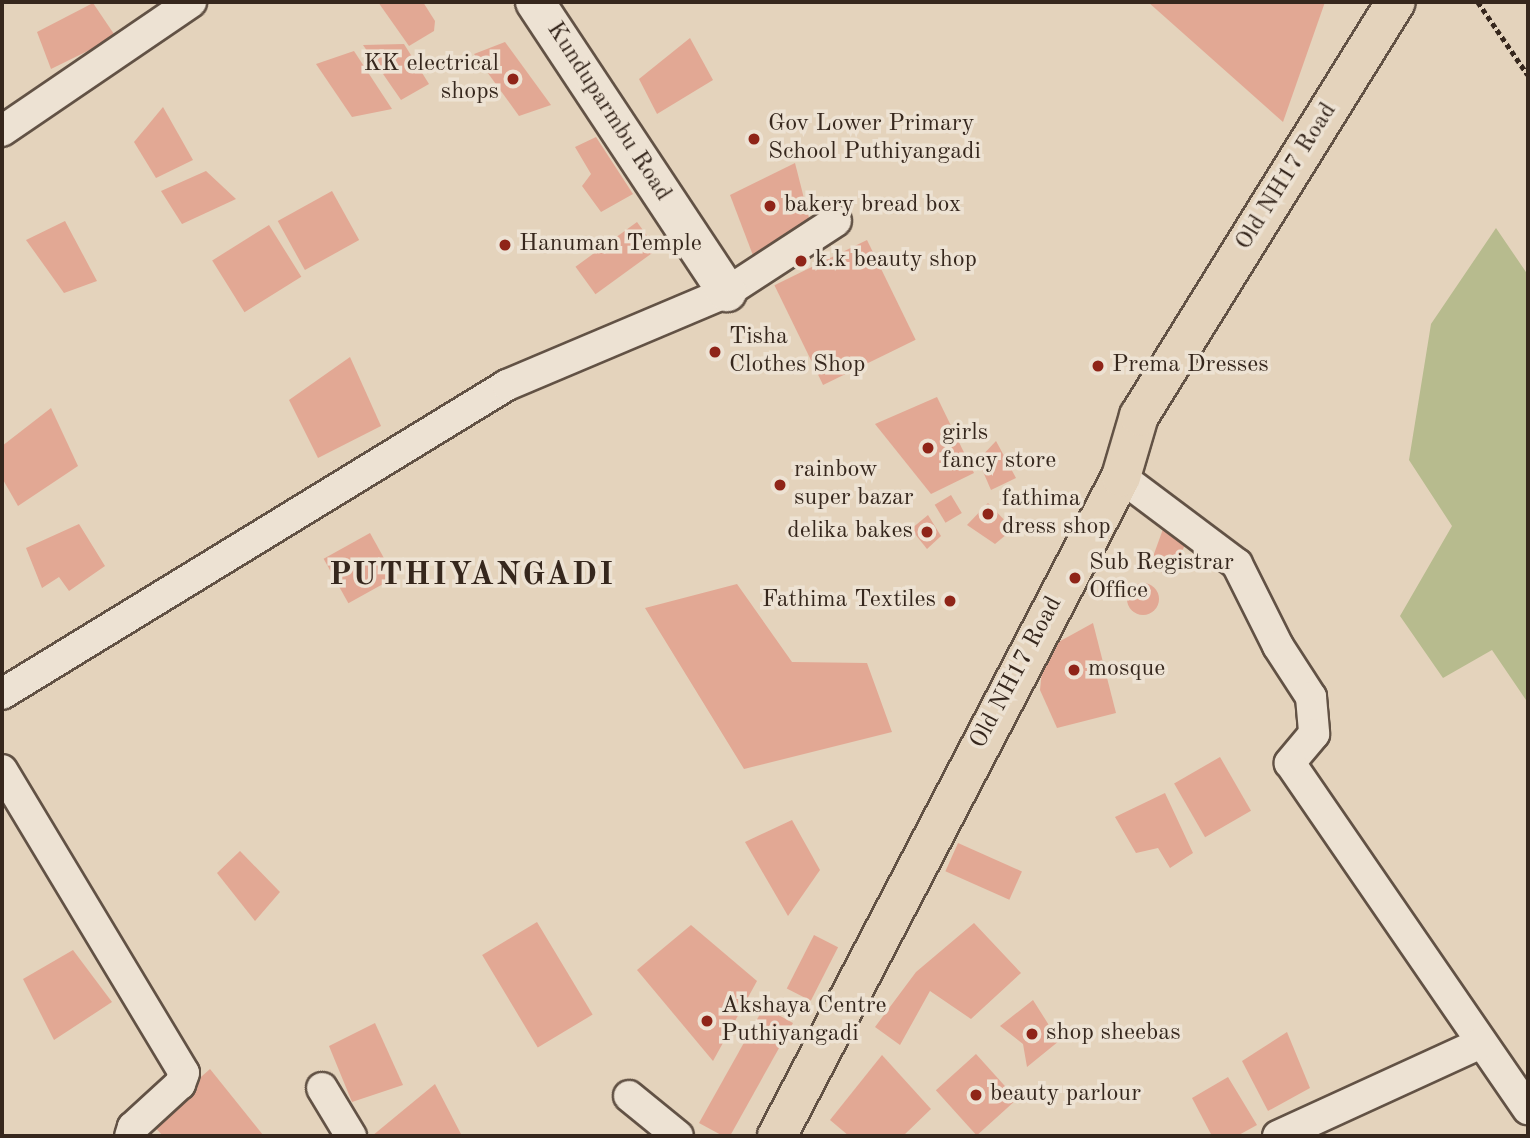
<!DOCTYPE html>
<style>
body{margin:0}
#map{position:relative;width:1530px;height:1138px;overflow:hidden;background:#e4d3bc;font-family:"Old Standard TT",serif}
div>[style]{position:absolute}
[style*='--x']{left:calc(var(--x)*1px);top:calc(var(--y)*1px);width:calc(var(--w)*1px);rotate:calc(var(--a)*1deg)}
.green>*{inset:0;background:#b7bb8e}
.building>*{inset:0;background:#e2a894;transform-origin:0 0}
.round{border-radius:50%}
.path>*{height:4.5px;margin-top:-2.25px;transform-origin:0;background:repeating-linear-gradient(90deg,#36271d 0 5px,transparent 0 8.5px)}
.roads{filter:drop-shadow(2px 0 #625245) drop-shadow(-2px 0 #625245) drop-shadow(0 2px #625245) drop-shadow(0 -2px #625245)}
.minor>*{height:30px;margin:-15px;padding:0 15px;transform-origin:15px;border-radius:15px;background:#ede2d3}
.secondary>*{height:38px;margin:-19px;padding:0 19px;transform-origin:19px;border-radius:19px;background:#ede2d3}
.primary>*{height:38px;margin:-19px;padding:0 19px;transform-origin:19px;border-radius:19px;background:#e4d3bc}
.dots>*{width:19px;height:19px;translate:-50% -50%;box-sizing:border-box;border:4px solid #ede2d3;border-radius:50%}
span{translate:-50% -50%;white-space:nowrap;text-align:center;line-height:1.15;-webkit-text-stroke:7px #ede2d3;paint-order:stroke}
.poi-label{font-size:24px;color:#36271d}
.right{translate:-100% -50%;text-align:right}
.left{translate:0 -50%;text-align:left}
.street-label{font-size:24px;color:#36271d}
.district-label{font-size:32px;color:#36271d;font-weight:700;letter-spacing:2px}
.frame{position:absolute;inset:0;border:4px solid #36271d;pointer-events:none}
</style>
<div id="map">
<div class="green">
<div style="clip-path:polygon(1496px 228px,1528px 275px,1528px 703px,1492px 650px,1443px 678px,1400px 616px,1452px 526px,1409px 460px,1431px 324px)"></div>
</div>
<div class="building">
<div style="clip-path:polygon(378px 2px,423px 2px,435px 21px,434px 31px,409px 46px)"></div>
<div style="clip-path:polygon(1148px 2px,1325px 2px,1283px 122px)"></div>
<div style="clip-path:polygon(93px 3px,116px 37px,51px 69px,37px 32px)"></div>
<div style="clip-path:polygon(690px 38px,713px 80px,657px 114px,639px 79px)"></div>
<div style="clip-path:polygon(505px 42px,551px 105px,519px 116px,474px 54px)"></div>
<div style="clip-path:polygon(404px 44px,429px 84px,401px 100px,363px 45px)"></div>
<div style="clip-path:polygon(354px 51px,392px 109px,352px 117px,316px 64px)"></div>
<div style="clip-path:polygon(163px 107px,193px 160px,156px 178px,134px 142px)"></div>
<div style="clip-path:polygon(596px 137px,633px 194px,601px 212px,582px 186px,591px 174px,575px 147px)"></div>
<div style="clip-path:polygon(795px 163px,809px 218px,754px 258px,730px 195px)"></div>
<div style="clip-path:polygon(206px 171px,236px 199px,182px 224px,161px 191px)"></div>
<div style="left:332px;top:191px;width:56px;height:62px;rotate:61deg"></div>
<div style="clip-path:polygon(65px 221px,97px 281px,64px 293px,26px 240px)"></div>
<div style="left:637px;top:222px;width:34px;height:76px;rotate:54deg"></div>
<div style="left:269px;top:225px;width:61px;height:67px;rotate:58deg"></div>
<div style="left:867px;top:240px;width:111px;height:103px;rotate:64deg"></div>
<div style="clip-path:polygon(350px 357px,381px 426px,318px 458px,289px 400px)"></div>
<div style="clip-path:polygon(937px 397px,974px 473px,931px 494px,875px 424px)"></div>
<div style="clip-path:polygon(51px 408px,78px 466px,18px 506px,2px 478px,2px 446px)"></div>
<div style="clip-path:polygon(996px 441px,1016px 478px,991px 490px,978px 460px)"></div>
<div style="left:951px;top:495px;width:21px;height:19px;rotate:59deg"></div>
<div style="clip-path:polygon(988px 503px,1013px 529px,995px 544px,967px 525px)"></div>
<div style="clip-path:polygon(928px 515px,941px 536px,927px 549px,911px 529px)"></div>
<div style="clip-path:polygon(79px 524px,105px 566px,69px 591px,59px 577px,42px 588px,26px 548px)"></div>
<div style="clip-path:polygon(1163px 529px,1186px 543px,1169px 577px,1150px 565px)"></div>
<div style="left:370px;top:533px;width:51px;height:53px;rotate:61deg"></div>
<div class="round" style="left:1127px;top:583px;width:32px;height:32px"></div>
<div style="clip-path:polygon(737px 584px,792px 662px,867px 663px,892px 732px,744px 769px,645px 608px)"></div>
<div style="clip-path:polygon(1093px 623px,1116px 713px,1057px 728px,1040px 690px,1044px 650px)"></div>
<div style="left:1220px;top:757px;width:62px;height:53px;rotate:60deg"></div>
<div style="clip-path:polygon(1165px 793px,1193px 853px,1170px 868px,1158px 848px,1136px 853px,1115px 817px)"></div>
<div style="clip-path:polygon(792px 820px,820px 870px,788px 916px,745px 842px)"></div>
<div style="left:958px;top:843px;width:70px;height:31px;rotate:24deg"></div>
<div style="clip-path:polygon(240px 851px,280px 892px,255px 921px,217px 873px)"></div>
<div style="left:537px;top:922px;width:108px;height:64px;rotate:59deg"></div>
<div style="clip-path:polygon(974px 923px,1021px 973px,971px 1019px,930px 991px,900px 1045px,875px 1027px,916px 972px)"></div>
<div style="clip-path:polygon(691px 925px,757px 981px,713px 1061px,637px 970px)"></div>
<div style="left:814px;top:935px;width:27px;height:60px;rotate:27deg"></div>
<div style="clip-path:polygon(73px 950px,112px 1002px,54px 1040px,23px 979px)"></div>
<div style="clip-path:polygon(1033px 1000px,1059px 1041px,1027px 1067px,1023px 1044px,1000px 1026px)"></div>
<div style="clip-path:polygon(764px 1007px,793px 1023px,730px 1136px,723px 1136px,699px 1123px)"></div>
<div style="clip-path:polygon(375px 1023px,403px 1085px,352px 1102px,329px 1046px)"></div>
<div style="clip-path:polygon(1287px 1032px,1310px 1088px,1268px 1111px,1242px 1061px)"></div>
<div style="left:976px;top:1054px;width:61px;height:54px;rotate:48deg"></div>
<div style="clip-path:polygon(882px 1055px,931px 1109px,903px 1136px,849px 1136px,830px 1120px)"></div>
<div style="clip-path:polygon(210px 1069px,263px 1135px,261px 1136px,163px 1136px,150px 1122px)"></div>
<div style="clip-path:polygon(1228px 1077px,1257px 1125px,1237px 1136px,1212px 1136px,1192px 1098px)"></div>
<div style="clip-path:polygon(435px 1084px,462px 1136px,372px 1136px)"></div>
</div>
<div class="path">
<div style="--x:1478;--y:2;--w:88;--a:55.6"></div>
</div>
<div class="roads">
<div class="minor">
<div style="--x:2;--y:131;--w:229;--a:-34.3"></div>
<div style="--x:1121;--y:477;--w:145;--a:36.9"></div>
<div style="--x:1237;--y:564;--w:92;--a:63.4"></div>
<div style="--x:1278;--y:646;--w:61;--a:57.1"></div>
<div style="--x:1311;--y:697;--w:37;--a:85"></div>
<div style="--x:1314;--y:734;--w:38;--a:130"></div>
<div style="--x:1290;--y:763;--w:420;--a:55.5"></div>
<div style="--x:2;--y:694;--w:592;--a:-31.46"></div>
<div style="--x:507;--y:385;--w:239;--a:-22.9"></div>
<div style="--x:727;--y:292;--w:130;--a:-33.1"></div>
<div style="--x:2;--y:770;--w:353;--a:59"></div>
<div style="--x:184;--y:1073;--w:12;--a:110"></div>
<div style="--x:180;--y:1084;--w:64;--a:137.5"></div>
<div style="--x:133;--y:1127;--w:9;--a:108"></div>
<div style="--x:322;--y:1088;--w:56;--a:58.9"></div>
<div style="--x:629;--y:1096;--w:63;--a:39.2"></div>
<div style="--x:1278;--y:1136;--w:223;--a:-24.6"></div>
</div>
<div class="secondary">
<div style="--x:535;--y:2;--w:348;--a:56.5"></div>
</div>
<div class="primary">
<div style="--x:777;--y:1136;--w:743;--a:-62.44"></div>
<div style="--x:1121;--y:477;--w:64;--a:-73.6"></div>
<div style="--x:1139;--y:416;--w:487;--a:-58.2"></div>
</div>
</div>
<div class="dots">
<div style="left:513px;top:79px;background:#8f2418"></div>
<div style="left:754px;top:139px;background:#8f2418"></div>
<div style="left:770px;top:206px;background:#8f2418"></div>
<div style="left:505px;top:245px;background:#8f2418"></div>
<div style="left:801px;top:261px;background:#8f2418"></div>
<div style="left:715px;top:352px;background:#8f2418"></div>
<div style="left:1098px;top:366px;background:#8f2418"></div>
<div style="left:928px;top:448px;background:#8f2418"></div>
<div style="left:780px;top:485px;background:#8f2418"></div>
<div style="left:988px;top:514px;background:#8f2418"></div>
<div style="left:927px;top:532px;background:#8f2418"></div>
<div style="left:1075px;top:578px;background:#8f2418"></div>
<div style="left:950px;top:601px;background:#8f2418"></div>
<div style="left:1074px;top:670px;background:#8f2418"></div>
<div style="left:707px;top:1021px;background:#8f2418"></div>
<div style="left:1032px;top:1034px;background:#8f2418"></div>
<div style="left:976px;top:1095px;background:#8f2418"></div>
</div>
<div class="poi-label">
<span class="right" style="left:499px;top:79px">KK electrical<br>shops</span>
<span class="left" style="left:768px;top:139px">Gov Lower Primary<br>School Puthiyangadi</span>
<span class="left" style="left:784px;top:206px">bakery bread box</span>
<span class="left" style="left:519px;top:245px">Hanuman Temple</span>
<span class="left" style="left:815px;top:261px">k.k beauty shop</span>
<span class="left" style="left:729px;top:352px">Tisha<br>Clothes Shop</span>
<span class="left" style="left:1112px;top:366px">Prema Dresses</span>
<span class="left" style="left:942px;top:448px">girls<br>fancy store</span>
<span class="left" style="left:794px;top:485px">rainbow<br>super bazar</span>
<span class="left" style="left:1002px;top:514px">fathima<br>dress shop</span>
<span class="right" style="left:913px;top:532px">delika bakes</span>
<span class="left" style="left:1089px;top:578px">Sub Registrar<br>Office</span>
<span class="right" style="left:936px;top:601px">Fathima Textiles</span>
<span class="left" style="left:1088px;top:670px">mosque</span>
<span class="left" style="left:721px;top:1021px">Akshaya Centre<br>Puthiyangadi</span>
<span class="left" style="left:1046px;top:1034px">shop sheebas</span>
<span class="left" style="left:990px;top:1095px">beauty parlour</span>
</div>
<div class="street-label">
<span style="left:608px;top:112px;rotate:57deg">Kunduparmbu Road</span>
<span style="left:1287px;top:177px;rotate:-58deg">Old NH17 Road</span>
<span style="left:1017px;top:673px;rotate:-62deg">Old NH17 Road</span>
</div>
<div class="district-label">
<span style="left:472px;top:576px">PUTHIYANGADI</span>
</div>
<div class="frame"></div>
</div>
